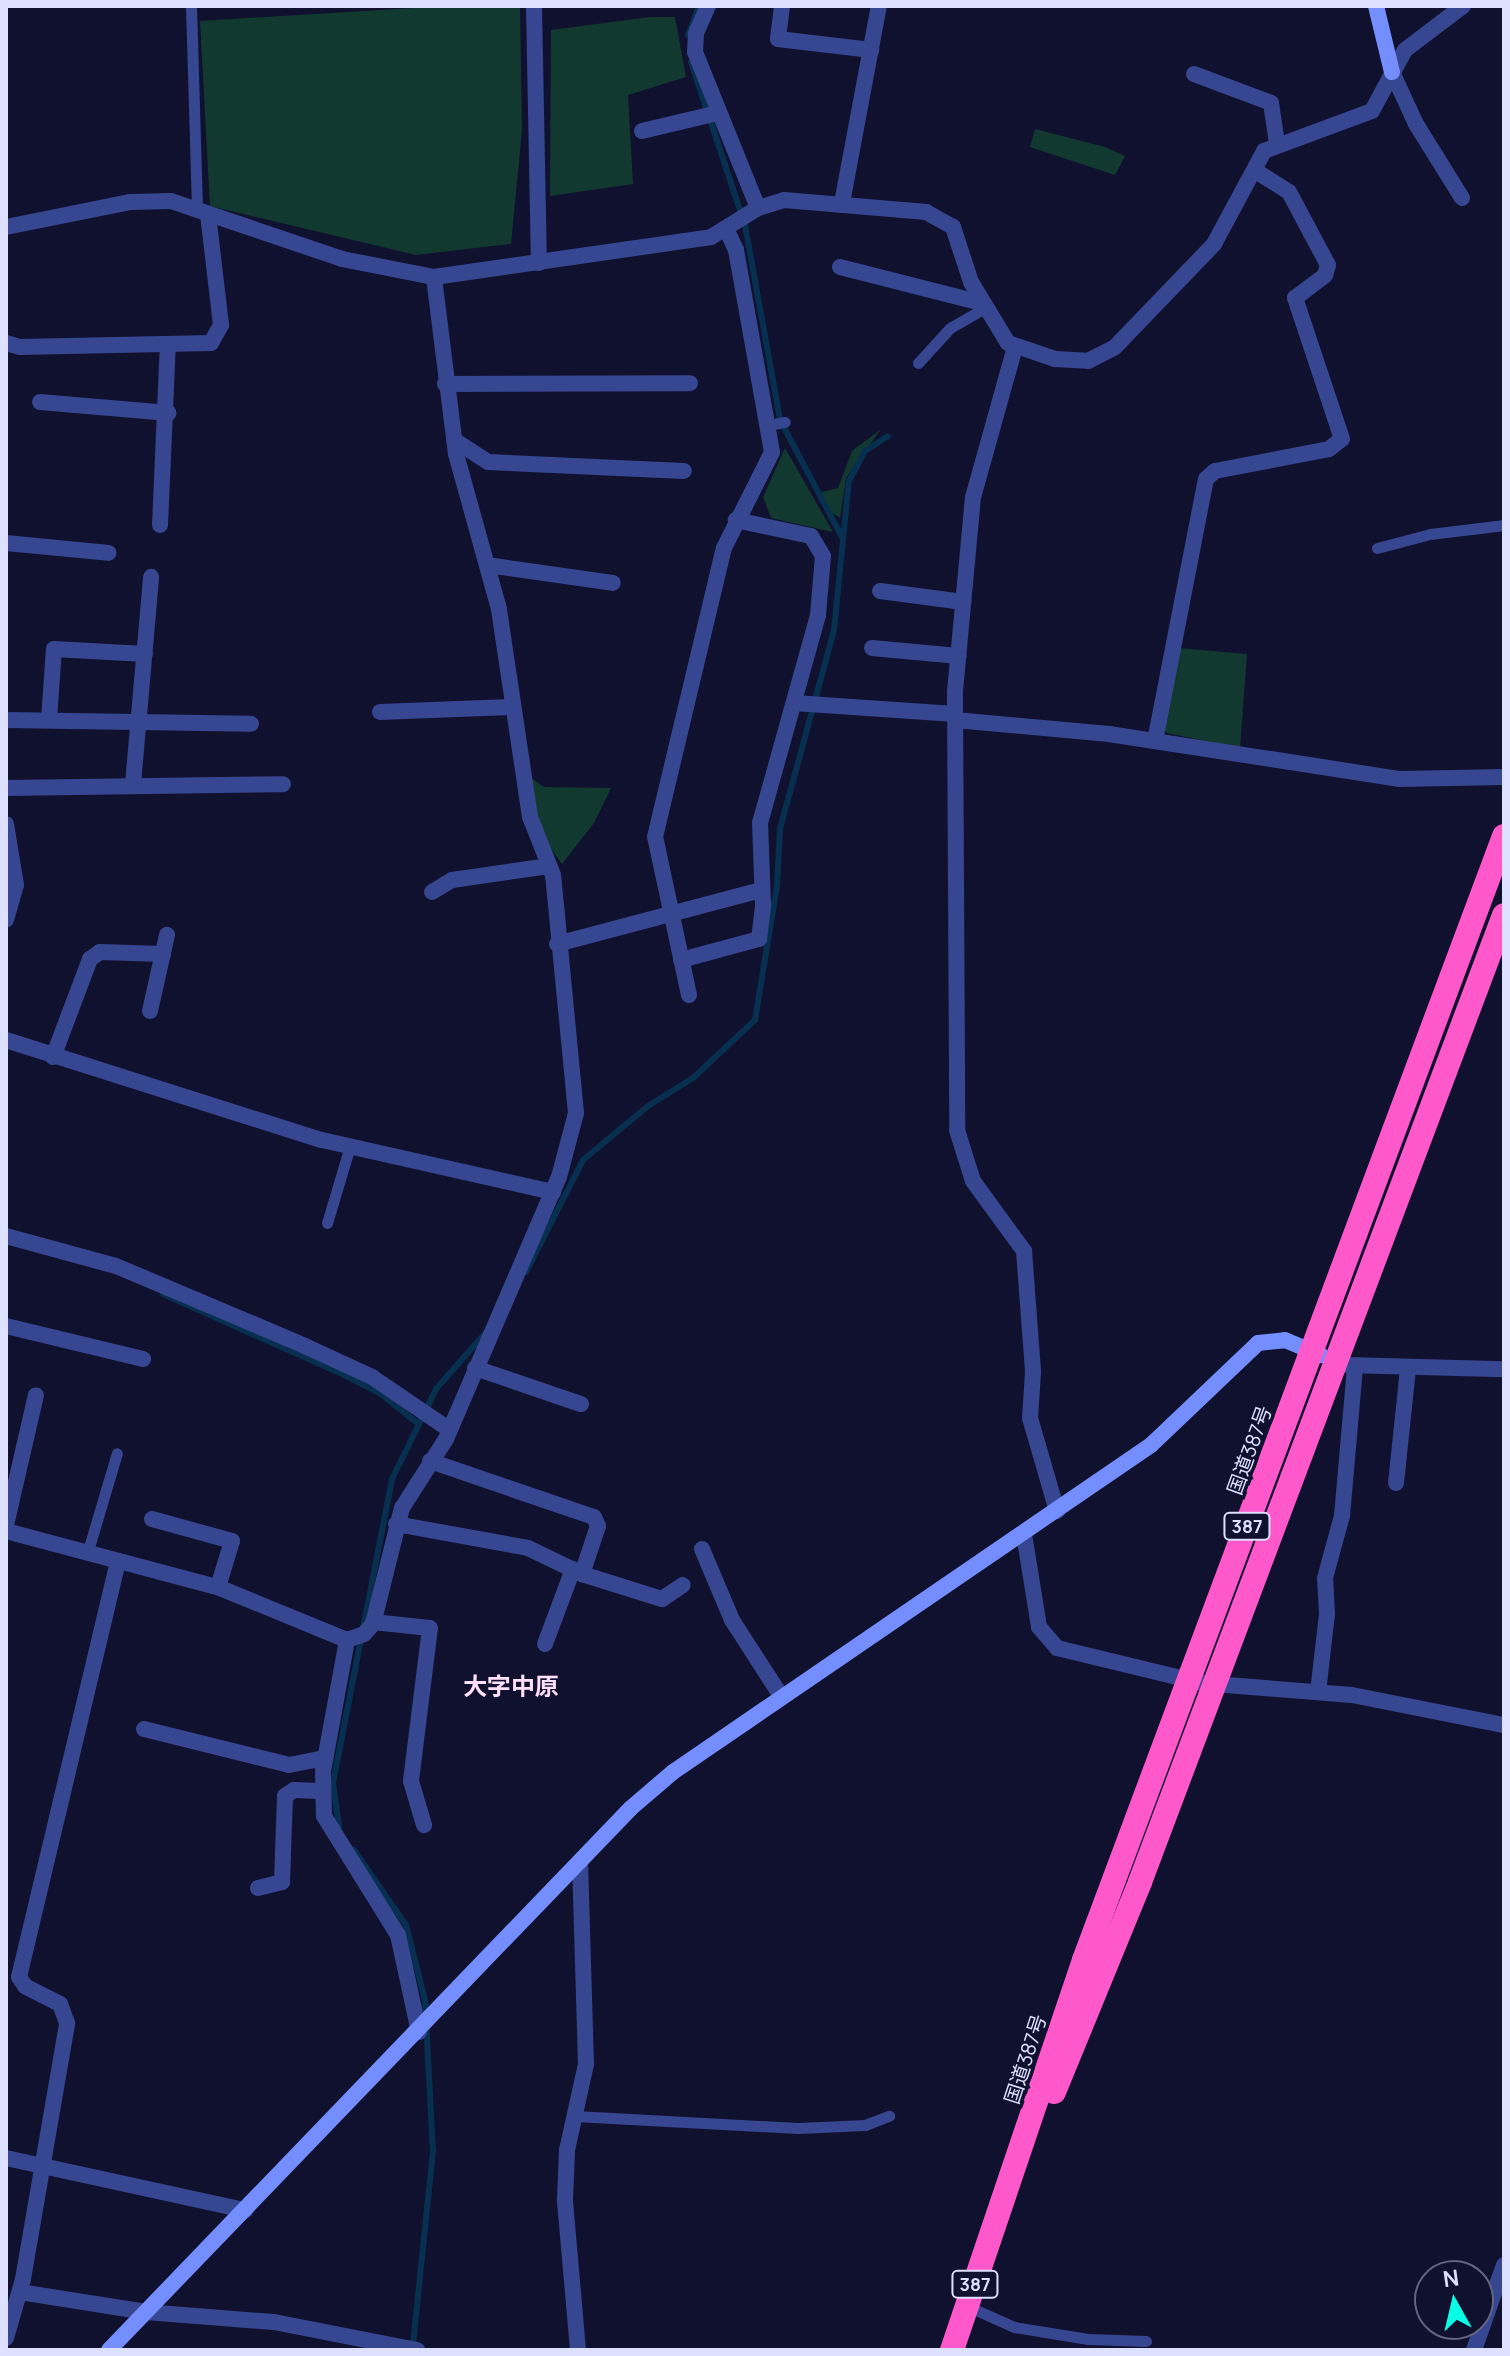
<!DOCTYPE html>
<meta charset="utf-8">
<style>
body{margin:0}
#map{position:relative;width:1510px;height:2356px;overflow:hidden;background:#10112e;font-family:Manrope,"Noto Sans JP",sans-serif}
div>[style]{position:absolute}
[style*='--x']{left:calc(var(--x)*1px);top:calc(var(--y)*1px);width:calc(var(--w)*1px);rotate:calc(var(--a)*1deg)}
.green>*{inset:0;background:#12392f}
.stream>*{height:6px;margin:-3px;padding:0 3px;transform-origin:3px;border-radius:3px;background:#073050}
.lane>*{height:11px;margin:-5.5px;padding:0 5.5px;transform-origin:5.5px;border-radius:5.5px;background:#374691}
.street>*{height:16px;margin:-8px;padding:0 8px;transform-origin:8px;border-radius:8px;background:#374691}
.secondary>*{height:16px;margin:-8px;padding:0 8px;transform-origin:8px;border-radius:8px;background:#748dff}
.highway>*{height:24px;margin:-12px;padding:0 12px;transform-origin:12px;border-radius:12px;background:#ff58ca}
span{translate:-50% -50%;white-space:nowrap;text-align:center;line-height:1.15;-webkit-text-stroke:7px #10112e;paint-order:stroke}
.shield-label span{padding:2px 6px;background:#10112e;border:2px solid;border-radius:6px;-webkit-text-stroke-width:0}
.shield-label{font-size:18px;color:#dde0ff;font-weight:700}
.street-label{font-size:20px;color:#dde0ff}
.quarter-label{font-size:24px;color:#ffdffa;font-weight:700}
.frame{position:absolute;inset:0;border:8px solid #dde0ff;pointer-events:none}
.north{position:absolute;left:1414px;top:2260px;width:80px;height:80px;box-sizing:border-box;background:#10112e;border:2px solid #626482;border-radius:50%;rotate:352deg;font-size:22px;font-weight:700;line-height:32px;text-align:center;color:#dde0ff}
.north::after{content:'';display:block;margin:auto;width:28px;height:36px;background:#09ffe5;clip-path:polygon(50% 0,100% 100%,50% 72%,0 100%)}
</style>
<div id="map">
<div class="green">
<div style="clip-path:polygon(446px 6px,520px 6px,522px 130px,511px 244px,416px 255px,210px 206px,200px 21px)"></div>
<div style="clip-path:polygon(650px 17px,675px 17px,686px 77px,628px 95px,633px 184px,550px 196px,551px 30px)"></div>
<div style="clip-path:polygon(1035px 129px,1105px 147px,1125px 156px,1115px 175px,1030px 147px)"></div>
<div style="clip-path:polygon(881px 429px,846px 478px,840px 518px,828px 510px,818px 493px,838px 488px,852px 451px)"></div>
<div style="clip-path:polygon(785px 448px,833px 532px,771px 518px,763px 497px)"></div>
<div style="clip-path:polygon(1178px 648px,1247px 654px,1240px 748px,1167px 733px,1161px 727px)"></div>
<div style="clip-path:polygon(528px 776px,544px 787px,611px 788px,594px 823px,562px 864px,540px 834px)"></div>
</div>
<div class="stream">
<div style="--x:688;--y:35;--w:31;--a:-69"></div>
<div style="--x:691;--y:62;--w:172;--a:71.7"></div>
<div style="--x:745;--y:225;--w:198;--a:79.8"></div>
<div style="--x:780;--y:420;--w:135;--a:62.1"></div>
<div style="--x:526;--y:1272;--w:126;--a:-63"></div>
<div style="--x:583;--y:1160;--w:85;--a:-39.7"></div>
<div style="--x:648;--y:1106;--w:53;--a:-31.9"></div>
<div style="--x:693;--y:1078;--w:85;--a:-43.1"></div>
<div style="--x:755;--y:1020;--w:137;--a:-80.7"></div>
<div style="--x:777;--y:885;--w:56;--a:-86.9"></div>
<div style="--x:780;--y:829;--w:206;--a:-74.8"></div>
<div style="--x:834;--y:630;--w:150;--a:-84.3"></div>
<div style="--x:849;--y:481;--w:34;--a:-62"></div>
<div style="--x:865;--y:451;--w:27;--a:-33"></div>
<div style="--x:163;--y:1294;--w:198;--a:24.1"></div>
<div style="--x:344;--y:1375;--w:42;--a:27.2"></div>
<div style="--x:381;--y:1394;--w:45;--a:38.7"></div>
<div style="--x:339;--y:1827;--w:44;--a:-97.8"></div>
<div style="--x:333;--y:1783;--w:310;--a:-79"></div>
<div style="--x:392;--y:1479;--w:100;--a:-63.9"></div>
<div style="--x:436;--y:1389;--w:77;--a:-48.7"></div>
<div style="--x:354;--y:1850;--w:91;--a:55.3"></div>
<div style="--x:406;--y:1925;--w:77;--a:75.8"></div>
<div style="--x:425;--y:2000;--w:151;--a:87"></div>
<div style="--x:433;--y:2151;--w:196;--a:95.9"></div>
</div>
<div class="lane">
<div style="--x:191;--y:6;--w:204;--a:88.3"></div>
<div style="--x:918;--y:363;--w:47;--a:-47.6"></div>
<div style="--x:950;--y:328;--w:39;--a:-30"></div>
<div style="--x:769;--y:425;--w:16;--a:-11"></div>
<div style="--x:1377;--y:548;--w:55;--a:-14.8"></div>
<div style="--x:1430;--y:534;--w:75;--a:-6.9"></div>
<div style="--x:327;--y:1223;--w:80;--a:-73.4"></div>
<div style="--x:87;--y:1554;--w:105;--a:-73.5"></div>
<div style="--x:575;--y:2116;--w:223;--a:3.1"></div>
<div style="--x:798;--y:2128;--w:67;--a:-2.6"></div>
<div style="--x:865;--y:2125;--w:26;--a:-21"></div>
<div style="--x:967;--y:2306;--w:51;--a:24.1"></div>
<div style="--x:1014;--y:2327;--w:75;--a:9.2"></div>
<div style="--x:1088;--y:2339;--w:58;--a:2"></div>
</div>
<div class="street">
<div style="--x:534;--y:6;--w:257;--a:88.9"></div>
<div style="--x:708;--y:6;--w:30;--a:114"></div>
<div style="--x:696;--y:33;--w:19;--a:93"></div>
<div style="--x:695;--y:52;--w:168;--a:68"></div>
<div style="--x:782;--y:6;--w:33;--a:97"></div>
<div style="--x:778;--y:39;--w:94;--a:6.7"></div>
<div style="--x:1392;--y:72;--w:57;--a:65.2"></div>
<div style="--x:1416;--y:124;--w:87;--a:58.1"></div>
<div style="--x:1194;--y:74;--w:82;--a:20.6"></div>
<div style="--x:1271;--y:103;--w:40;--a:81.5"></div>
<div style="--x:642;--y:131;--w:78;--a:-13.3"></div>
<div style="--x:842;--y:203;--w:200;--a:-79.4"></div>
<div style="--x:6;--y:227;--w:126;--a:-11.4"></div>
<div style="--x:130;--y:202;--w:41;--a:-1.4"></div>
<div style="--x:171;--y:201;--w:181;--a:18.7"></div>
<div style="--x:342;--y:259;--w:94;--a:11.1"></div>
<div style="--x:434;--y:277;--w:280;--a:-8.2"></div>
<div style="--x:711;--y:237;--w:55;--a:-31.7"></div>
<div style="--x:758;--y:208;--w:27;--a:-17"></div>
<div style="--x:784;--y:200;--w:143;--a:4.8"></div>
<div style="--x:926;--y:212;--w:31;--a:29"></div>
<div style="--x:953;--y:227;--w:58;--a:71.9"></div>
<div style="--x:971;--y:282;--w:71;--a:58.8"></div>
<div style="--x:1008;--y:343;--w:50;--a:18.8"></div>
<div style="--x:1055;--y:359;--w:33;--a:3"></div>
<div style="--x:1088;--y:361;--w:30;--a:-27"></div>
<div style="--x:1115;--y:347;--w:143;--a:-46.1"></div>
<div style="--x:1214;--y:244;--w:106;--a:-61.7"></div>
<div style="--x:1264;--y:151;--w:115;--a:-20.3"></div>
<div style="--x:1372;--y:111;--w:69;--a:-61.6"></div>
<div style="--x:1405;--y:50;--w:73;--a:-37.2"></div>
<div style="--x:840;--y:267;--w:146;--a:14.3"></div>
<div style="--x:6;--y:343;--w:15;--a:16"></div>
<div style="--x:20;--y:347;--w:191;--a:-1.2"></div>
<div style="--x:211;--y:343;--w:21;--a:-61"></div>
<div style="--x:221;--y:325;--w:112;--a:-96.7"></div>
<div style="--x:1015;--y:347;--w:156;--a:105.6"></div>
<div style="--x:973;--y:497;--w:196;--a:95.3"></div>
<div style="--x:955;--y:692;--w:438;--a:89.7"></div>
<div style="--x:957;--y:1130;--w:53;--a:72.6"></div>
<div style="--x:973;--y:1181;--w:87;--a:53.9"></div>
<div style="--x:1024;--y:1251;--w:121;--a:85.7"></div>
<div style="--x:1033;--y:1372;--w:46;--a:93.7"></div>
<div style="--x:1030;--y:1418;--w:97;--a:73.8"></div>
<div style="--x:445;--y:384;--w:245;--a:-0.2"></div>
<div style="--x:40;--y:402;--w:129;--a:4.9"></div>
<div style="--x:454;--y:440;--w:40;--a:32.9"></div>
<div style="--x:488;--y:462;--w:196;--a:2.6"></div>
<div style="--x:160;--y:525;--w:181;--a:-87.5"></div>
<div style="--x:6;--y:543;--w:103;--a:5.5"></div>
<div style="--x:487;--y:565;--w:127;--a:8.1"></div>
<div style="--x:880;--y:591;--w:84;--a:7.5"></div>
<div style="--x:872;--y:648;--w:87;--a:5.3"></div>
<div style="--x:794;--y:703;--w:161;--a:3.9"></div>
<div style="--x:380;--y:712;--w:133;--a:-2.2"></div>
<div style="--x:6;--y:720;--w:245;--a:0.9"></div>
<div style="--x:49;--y:720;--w:71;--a:-86"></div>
<div style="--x:54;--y:649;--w:91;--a:3.1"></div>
<div style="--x:955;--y:720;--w:155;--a:5.2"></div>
<div style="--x:1109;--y:734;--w:293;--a:8.8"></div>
<div style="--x:1399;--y:779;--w:105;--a:-1.1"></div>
<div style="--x:1155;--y:741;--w:267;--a:-79"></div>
<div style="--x:1206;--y:479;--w:12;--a:-42"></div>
<div style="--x:1215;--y:471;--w:116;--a:-10.9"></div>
<div style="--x:1329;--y:449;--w:16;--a:-38"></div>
<div style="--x:1342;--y:439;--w:149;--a:-108.4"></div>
<div style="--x:1295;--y:298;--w:38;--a:-37"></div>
<div style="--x:1325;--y:275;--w:10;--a:-73"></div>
<div style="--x:1328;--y:265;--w:83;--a:-118.1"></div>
<div style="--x:1289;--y:192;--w:41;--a:-147.8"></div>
<div style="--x:133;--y:784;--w:208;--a:-85"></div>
<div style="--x:6;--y:788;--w:277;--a:-0.8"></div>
<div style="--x:6;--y:824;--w:62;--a:80.7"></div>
<div style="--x:16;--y:885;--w:36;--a:106"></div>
<div style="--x:432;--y:892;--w:23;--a:-31"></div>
<div style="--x:452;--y:880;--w:98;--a:-8.2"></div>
<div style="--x:557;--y:944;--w:212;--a:-14.8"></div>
<div style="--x:681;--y:960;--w:81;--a:-15.1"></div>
<div style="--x:759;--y:939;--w:35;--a:-83"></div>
<div style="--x:763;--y:904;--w:81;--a:-92.1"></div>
<div style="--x:760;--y:823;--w:216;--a:-74.4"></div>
<div style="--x:818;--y:615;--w:59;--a:-85.2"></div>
<div style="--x:823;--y:556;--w:23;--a:-121"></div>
<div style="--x:811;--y:536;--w:77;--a:-168"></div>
<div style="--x:689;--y:995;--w:162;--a:-102.1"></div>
<div style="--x:655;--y:837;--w:297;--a:-76.6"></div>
<div style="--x:724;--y:548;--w:107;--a:-63.4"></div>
<div style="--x:772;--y:452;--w:205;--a:-100.1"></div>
<div style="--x:736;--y:250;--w:21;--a:-115"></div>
<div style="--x:150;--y:1011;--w:78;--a:-77.4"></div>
<div style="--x:6;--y:1040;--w:331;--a:17.6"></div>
<div style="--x:322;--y:1140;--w:237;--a:12.7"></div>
<div style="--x:53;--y:1057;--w:105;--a:-69.3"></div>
<div style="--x:90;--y:959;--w:12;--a:-35"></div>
<div style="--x:100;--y:952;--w:63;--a:1.8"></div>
<div style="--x:6;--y:1236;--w:114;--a:15.3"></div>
<div style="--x:116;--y:1266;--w:205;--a:22.9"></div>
<div style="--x:305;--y:1346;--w:74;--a:24.8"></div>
<div style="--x:372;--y:1377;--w:94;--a:34.2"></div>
<div style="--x:6;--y:1326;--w:141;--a:13.5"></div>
<div style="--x:1346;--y:1365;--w:158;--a:1.5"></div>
<div style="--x:475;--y:1368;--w:112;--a:18.8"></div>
<div style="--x:430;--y:1461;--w:173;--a:18.9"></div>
<div style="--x:594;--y:1517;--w:10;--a:66"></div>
<div style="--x:598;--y:1526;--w:51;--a:108.4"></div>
<div style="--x:1396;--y:1483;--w:116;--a:-84"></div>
<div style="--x:152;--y:1519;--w:83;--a:15.4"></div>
<div style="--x:232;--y:1541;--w:48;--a:106.9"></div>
<div style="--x:396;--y:1524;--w:134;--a:10.3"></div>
<div style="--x:528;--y:1548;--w:60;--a:25.7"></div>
<div style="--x:582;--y:1574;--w:84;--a:17.4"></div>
<div style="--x:662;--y:1599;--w:25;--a:-34"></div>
<div style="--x:6;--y:1525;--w:133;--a:-77"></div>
<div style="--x:6;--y:1531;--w:221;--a:14.9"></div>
<div style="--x:220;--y:1588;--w:137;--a:22.3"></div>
<div style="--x:1024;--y:1534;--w:94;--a:80.8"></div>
<div style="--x:1039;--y:1627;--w:28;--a:49"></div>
<div style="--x:1057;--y:1648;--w:149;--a:13.6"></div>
<div style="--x:1202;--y:1683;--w:150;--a:4.6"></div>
<div style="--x:1352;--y:1695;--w:155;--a:11.2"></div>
<div style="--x:702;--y:1549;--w:77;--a:67.1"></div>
<div style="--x:732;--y:1620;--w:90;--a:57.2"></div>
<div style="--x:373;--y:1622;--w:57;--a:6"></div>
<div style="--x:430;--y:1628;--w:154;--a:97.1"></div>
<div style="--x:411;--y:1781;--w:46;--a:73.5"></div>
<div style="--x:545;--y:1644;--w:80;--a:-69.5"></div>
<div style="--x:1318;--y:1692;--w:79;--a:-83.4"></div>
<div style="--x:1327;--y:1614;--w:36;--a:-93"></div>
<div style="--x:1325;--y:1578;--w:64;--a:-74.7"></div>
<div style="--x:1342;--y:1516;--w:150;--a:-85"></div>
<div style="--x:144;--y:1729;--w:149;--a:13.9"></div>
<div style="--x:289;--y:1765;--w:37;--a:-11"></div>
<div style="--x:258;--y:1888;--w:25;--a:-14"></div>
<div style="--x:282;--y:1882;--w:86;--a:-88"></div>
<div style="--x:285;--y:1796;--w:11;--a:-34"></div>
<div style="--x:294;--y:1790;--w:26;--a:2"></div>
<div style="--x:419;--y:2032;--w:99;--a:-102.2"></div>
<div style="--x:398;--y:1935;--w:140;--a:-121.9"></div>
<div style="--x:324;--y:1816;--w:45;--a:-91.3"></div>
<div style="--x:323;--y:1771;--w:133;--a:-79.6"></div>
<div style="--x:347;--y:1640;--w:18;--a:-19"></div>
<div style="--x:364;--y:1634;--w:13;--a:-48"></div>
<div style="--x:373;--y:1624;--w:120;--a:-76"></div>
<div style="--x:402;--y:1508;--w:82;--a:-57.5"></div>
<div style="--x:446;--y:1439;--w:285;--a:-66.7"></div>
<div style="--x:559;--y:1177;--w:66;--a:-75.1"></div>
<div style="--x:576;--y:1113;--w:239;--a:-95.5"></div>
<div style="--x:553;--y:875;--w:62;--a:-111.6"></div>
<div style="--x:530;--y:817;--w:210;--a:-98.5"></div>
<div style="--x:499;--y:609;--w:161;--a:-105.5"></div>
<div style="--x:456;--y:454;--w:178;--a:-97.1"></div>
<div style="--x:6;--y:2158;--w:245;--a:12.3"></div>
<div style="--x:20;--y:2292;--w:128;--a:9"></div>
<div style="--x:146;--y:2312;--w:128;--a:4.5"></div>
<div style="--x:274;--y:2322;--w:146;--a:11.1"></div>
<div style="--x:6;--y:2338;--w:61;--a:-73.9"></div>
<div style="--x:23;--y:2279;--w:260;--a:-80.2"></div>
<div style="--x:67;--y:2023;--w:20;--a:-110"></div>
<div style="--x:60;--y:2004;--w:39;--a:-153"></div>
<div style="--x:25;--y:1986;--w:11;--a:-124"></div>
<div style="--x:19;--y:1977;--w:426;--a:-76.6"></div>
<div style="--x:578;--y:2350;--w:151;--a:-95"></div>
<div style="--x:565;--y:2200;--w:50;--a:-87.7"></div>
<div style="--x:567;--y:2150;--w:88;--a:-77.5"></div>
<div style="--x:586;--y:2064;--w:201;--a:-91.7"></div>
<div style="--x:1474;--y:2350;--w:90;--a:-70.6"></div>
</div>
<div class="secondary">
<div style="--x:1376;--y:6;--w:68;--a:76.4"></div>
<div style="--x:109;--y:2350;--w:752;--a:-46.08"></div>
<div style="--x:631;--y:1808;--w:55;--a:-40.6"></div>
<div style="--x:673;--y:1772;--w:579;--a:-34.38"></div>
<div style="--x:1151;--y:1445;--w:148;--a:-43.6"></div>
<div style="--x:1258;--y:1343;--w:27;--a:-6"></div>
<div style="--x:1285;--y:1340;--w:39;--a:23"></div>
</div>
<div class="highway">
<div style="--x:1054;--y:2092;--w:227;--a:-67.7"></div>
<div style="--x:1140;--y:1882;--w:1033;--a:-69.37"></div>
<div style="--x:952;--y:2350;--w:412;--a:-71.3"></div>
<div style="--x:1084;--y:1960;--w:1200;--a:-69.51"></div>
</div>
<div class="shield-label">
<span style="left:1247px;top:1526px">387</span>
<span style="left:975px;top:2284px">387</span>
</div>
<div class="street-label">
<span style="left:1249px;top:1450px;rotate:-70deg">国道387号</span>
<span style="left:1025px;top:2059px;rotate:-72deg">国道387号</span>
</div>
<div class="quarter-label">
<span style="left:511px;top:1686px">大字中原</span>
</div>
<div class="frame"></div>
<div class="north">N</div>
</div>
